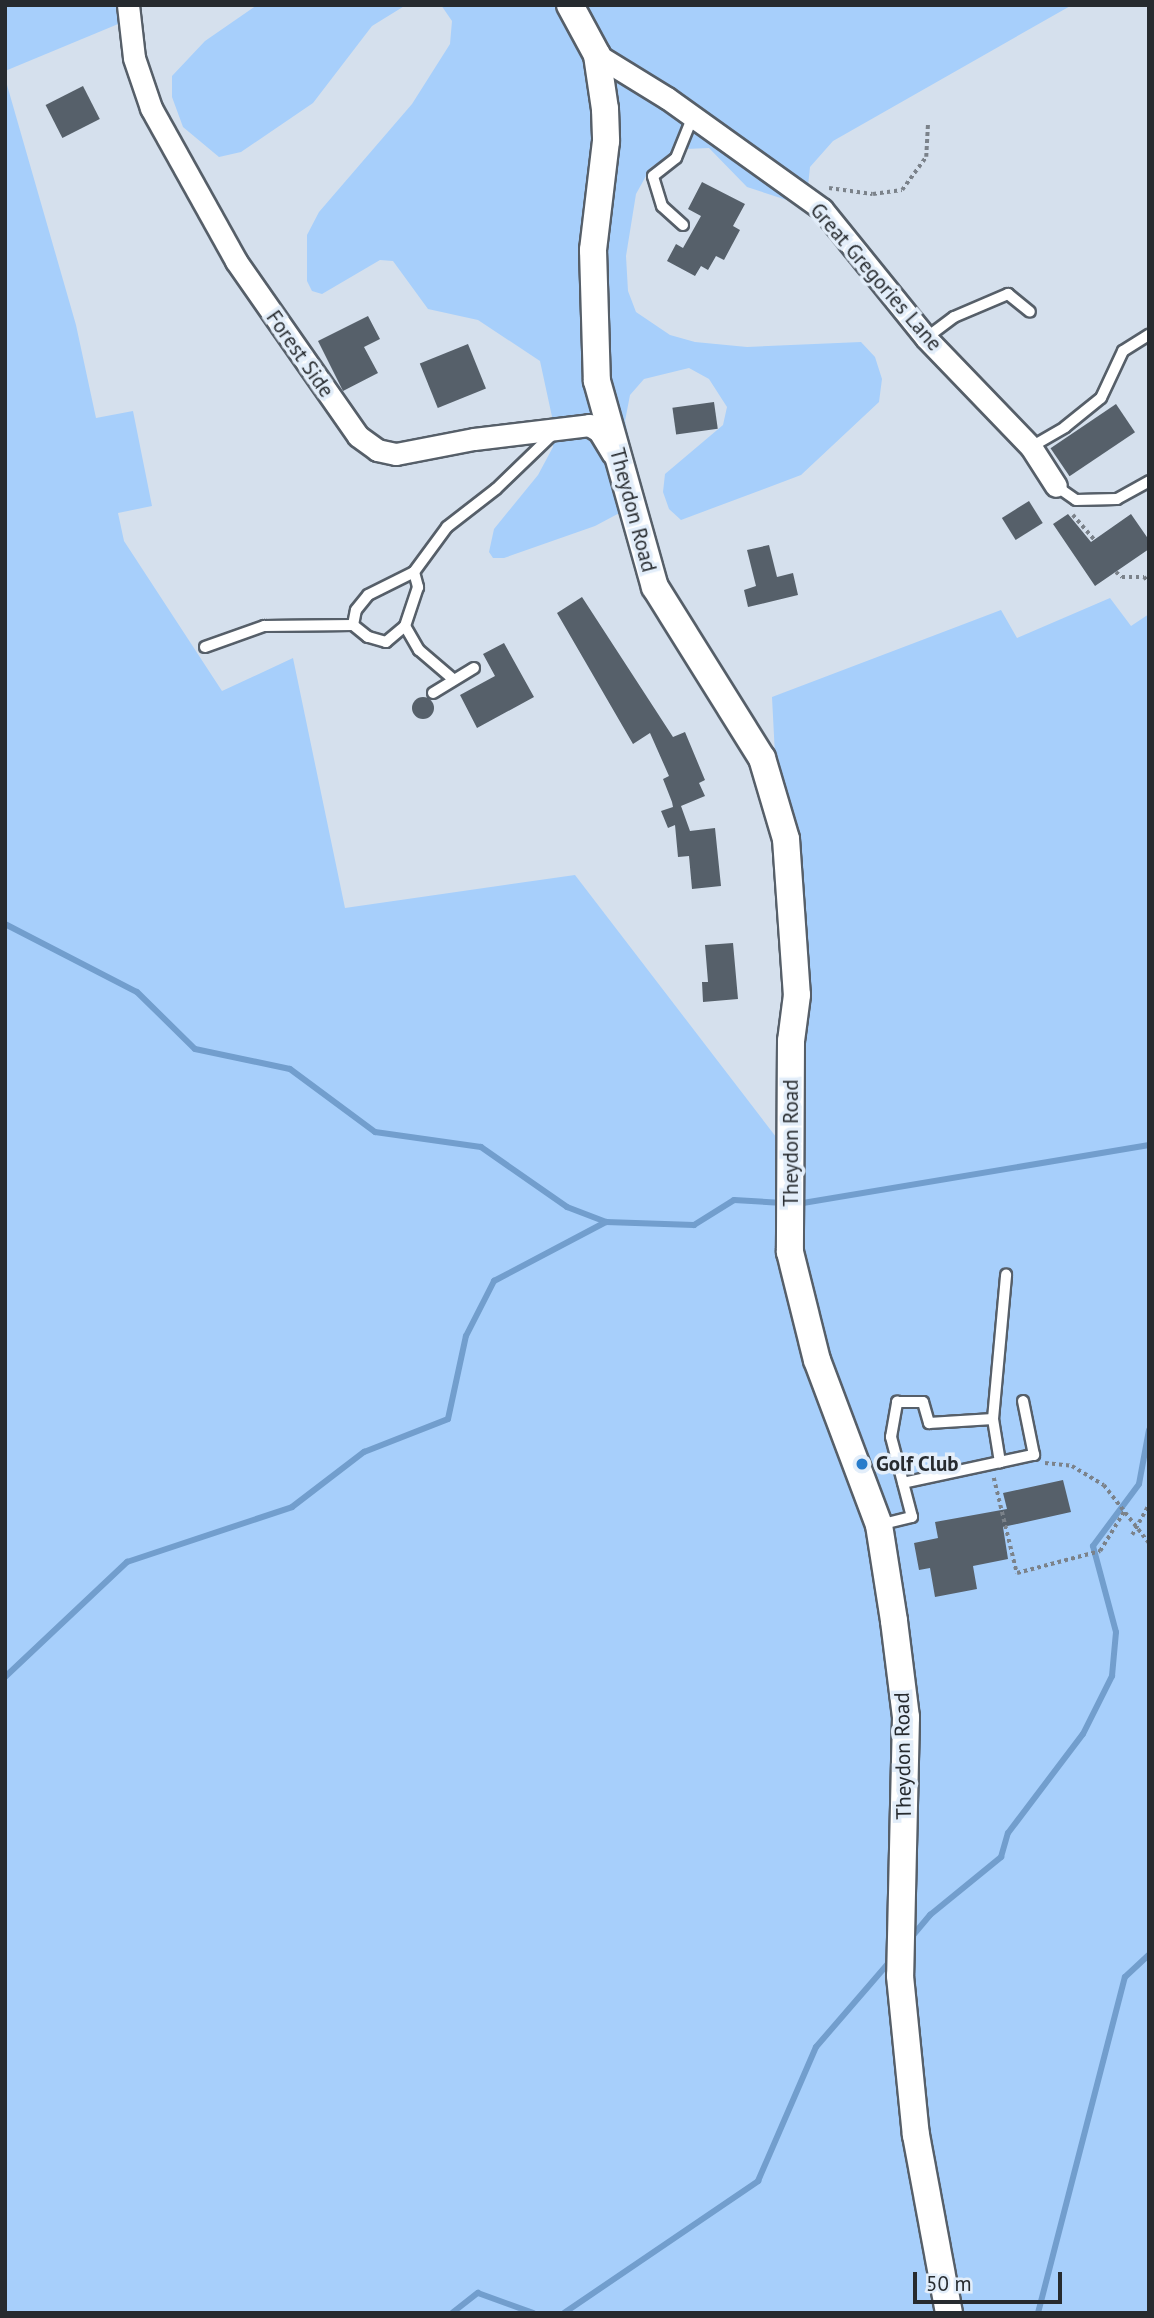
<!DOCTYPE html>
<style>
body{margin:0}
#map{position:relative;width:1154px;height:2318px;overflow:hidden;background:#d5e0ed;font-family:"PT Sans",sans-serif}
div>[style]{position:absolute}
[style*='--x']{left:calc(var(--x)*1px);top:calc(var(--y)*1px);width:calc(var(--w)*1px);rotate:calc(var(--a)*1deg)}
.green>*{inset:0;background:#a7cffb}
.stream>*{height:6px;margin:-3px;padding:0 3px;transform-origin:3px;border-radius:3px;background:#729ecd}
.building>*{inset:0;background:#56606a;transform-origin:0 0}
.round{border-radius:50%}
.path>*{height:3.5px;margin-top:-1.75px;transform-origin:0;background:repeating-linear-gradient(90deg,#7b828a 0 3.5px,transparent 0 7px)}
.roads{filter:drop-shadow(2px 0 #565f69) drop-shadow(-2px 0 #565f69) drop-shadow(0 2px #565f69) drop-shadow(0 -2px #565f69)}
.service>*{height:10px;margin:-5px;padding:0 5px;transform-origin:5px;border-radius:5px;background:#fff}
.minor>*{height:21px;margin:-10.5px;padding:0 10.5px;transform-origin:10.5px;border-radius:10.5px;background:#fff}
.tertiary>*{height:26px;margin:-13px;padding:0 13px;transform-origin:13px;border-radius:13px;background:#fff}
.dots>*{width:19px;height:19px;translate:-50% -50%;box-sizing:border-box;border:4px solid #e3eefa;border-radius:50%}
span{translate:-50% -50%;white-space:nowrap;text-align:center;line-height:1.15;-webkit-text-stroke:7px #e3eefa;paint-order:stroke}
.street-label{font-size:21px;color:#272b2f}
.poi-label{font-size:21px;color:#272b2f;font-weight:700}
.left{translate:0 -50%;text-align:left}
.frame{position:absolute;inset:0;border:7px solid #272b2f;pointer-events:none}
.scale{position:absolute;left:913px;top:2272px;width:149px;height:32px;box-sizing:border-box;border:4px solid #272b2f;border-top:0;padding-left:9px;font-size:21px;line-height:24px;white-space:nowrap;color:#272b2f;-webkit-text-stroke:5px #e3eefa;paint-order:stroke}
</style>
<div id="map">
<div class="green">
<div style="clip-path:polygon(5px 5px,125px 5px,123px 22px,5px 71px)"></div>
<div style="clip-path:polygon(257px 5px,406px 5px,372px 26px,313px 103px,241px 152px,219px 157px,183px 127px,172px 97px,172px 76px,205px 41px)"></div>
<div style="clip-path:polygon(441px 5px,1072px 5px,833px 141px,810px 167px,807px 196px,796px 203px,747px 187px,709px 148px,686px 149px,651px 167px,636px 194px,626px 256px,628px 291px,636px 312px,670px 335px,695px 342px,747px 347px,861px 342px,875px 357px,882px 379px,879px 402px,801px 475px,681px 520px,669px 509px,663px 492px,665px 474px,723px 425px,727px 407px,709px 379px,689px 368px,644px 379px,630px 395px,625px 421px,639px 488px,627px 509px,595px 526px,504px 558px,493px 558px,489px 552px,494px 529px,538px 475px,553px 447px,554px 426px,540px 361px,478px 320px,428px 309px,393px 261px,380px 260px,322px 294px,312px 291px,307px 281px,307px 235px,319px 212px,412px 104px,450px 44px,452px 21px)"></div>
<div style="clip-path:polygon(5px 78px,76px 325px,96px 418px,133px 411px,152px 506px,118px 513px,124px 541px,222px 691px,293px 658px,345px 908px,575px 875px,796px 1163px,772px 697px,1001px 610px,1017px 638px,1110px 598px,1131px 626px,1149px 614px,1149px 2313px,5px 2313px)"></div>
</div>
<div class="stream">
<div style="--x:5;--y:924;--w:148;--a:27.3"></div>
<div style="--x:137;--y:992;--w:81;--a:44.5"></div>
<div style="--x:195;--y:1049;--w:97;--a:11.9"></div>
<div style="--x:290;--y:1069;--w:106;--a:36.5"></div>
<div style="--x:375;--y:1132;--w:107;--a:8.1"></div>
<div style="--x:481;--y:1147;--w:105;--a:34.9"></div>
<div style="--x:567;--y:1207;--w:42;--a:21"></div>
<div style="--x:606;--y:1222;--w:88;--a:2"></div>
<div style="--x:694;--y:1225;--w:47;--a:-32"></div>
<div style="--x:734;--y:1200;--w:49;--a:3.5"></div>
<div style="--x:797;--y:1204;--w:357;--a:-9.5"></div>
<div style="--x:5;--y:1677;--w:168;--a:-43.3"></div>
<div style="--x:127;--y:1562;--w:174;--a:-18.4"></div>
<div style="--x:292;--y:1507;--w:91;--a:-37.4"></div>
<div style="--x:364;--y:1452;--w:90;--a:-21.4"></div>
<div style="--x:448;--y:1419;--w:85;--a:-77.8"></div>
<div style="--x:466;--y:1336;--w:62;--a:-63"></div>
<div style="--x:494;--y:1281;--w:127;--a:-27.8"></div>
<div style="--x:909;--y:1940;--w:33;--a:-50"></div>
<div style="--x:930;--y:1915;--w:92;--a:-39.2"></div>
<div style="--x:1001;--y:1857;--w:25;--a:-74"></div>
<div style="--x:1008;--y:1833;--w:124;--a:-52.9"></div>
<div style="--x:1083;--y:1734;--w:65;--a:-63.4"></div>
<div style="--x:1112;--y:1676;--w:44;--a:-84.8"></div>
<div style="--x:1116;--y:1632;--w:89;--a:-105"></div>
<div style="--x:1093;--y:1546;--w:77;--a:-53.4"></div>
<div style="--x:1139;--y:1484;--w:55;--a:-79.5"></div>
<div style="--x:452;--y:2313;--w:33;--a:-38"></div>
<div style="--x:478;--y:2293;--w:59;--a:20"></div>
<div style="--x:564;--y:2313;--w:235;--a:-34.2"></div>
<div style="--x:758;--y:2181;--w:146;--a:-66.6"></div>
<div style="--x:816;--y:2047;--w:116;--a:-49.2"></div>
<div style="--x:1038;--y:2313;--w:347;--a:-75.5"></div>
<div style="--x:1125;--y:1977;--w:33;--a:-43"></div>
</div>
<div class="building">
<div style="left:83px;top:86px;width:37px;height:42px;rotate:63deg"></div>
<div style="clip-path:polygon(702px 182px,745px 204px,733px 226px,740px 230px,724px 260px,716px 256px,708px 270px,701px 266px,695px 276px,667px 261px,676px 244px,683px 248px,701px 216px,688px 209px)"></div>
<div style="clip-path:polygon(368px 316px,380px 339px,364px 347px,378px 373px,343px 391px,318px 341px)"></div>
<div style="left:468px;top:344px;width:48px;height:52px;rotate:68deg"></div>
<div style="left:714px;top:402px;width:27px;height:42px;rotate:82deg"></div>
<div style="left:1116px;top:404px;width:34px;height:79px;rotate:56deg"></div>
<div style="left:1029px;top:501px;width:26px;height:32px;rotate:58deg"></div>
<div style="clip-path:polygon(1068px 514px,1091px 542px,1131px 514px,1149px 540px,1149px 549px,1095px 586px,1053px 524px)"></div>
<div style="clip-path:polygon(769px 545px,777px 577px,793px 573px,798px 595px,748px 607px,744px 590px,756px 586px,747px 550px)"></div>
<div style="clip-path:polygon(582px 597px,673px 737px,685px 732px,705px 780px,699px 783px,705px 796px,681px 806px,690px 831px,715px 828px,721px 886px,692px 889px,689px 856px,678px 857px,675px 825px,668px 828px,661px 811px,673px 807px,672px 802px,663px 779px,669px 776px,650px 733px,633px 744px,557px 613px)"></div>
<div style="clip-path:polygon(504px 643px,534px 697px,477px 728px,460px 695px,495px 676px,483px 654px)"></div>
<div class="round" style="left:412px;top:697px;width:22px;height:22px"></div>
<div style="clip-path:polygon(733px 943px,738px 999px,703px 1002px,702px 982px,708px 982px,705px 945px)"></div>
<div style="clip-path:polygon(1063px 1480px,1071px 1512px,1003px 1527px,1008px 1559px,973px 1566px,977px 1589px,935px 1597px,930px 1568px,919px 1570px,914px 1543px,938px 1538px,935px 1522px,1007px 1509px,1003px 1493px)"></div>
</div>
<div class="path">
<div style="--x:829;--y:188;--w:44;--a:7.8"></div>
<div style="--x:873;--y:194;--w:29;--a:-8"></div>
<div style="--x:902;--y:190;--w:41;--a:-54"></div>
<div style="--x:926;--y:157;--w:34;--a:-87"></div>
<div style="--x:1073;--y:515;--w:32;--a:49"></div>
<div style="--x:1116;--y:572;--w:8;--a:40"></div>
<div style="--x:1122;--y:577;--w:22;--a:0"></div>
<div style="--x:1144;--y:577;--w:7;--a:45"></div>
<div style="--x:1045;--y:1463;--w:27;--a:6"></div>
<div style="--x:1072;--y:1466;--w:37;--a:31"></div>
<div style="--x:1104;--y:1485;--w:73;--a:52.2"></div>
<div style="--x:994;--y:1478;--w:98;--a:76.4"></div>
<div style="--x:1017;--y:1573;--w:86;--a:-14.8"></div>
<div style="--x:1100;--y:1551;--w:48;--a:-58.6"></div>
<div style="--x:1132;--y:1535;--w:35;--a:-61"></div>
</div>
<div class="roads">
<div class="service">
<div style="--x:683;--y:225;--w:28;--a:-138"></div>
<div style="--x:662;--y:206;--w:31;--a:-107"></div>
<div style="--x:653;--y:176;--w:29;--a:-38"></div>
<div style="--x:676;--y:158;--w:45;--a:-68"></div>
<div style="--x:926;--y:338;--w:35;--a:-37"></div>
<div style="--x:954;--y:317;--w:59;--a:-23.1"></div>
<div style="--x:1008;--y:294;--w:28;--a:39"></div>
<div style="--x:1031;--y:447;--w:39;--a:-30"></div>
<div style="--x:1065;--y:427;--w:46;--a:-38.9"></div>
<div style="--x:1101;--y:398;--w:52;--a:-64.9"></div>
<div style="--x:1123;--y:351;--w:31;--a:-32"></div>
<div style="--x:1056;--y:486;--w:24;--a:35"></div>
<div style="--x:1076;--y:500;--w:41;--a:-1.4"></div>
<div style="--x:1117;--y:499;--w:37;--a:-29"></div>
<div style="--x:414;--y:572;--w:56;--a:-53.7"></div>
<div style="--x:447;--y:527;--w:62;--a:-37.8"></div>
<div style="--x:496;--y:489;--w:82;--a:-44"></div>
<div style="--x:414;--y:572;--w:16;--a:75"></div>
<div style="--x:418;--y:587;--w:41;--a:108.4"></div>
<div style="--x:405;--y:626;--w:25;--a:140"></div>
<div style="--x:386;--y:642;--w:19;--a:-164"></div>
<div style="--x:368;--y:637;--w:19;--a:-141"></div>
<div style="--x:353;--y:625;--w:15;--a:-79"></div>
<div style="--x:356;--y:610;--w:19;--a:-51"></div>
<div style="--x:368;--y:595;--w:51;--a:-26.6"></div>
<div style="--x:405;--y:626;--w:28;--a:60"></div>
<div style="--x:419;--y:650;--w:45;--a:40.5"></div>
<div style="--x:205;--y:647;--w:63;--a:-19.6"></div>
<div style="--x:264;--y:626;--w:89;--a:-0.6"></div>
<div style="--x:433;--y:693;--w:48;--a:-31.4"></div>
<div style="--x:993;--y:1419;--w:145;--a:-84.8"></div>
<div style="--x:1000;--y:1462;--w:35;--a:-12"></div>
<div style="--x:1034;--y:1455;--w:55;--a:-101.5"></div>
<div style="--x:879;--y:1525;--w:34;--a:-14"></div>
<div style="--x:912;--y:1517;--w:83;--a:-104.7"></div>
<div style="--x:891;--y:1437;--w:36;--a:-80"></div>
<div style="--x:897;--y:1402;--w:26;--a:0"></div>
<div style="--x:923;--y:1402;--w:22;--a:74"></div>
<div style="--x:929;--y:1423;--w:64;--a:-3.6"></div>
<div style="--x:993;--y:1419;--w:44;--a:80.8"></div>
<div style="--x:1000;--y:1462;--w:99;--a:167.8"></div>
</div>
<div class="minor">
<div style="--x:128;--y:5;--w:53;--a:83.5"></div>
<div style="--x:134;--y:58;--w:53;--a:71.2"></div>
<div style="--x:151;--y:108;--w:175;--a:60.9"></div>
<div style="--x:236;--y:261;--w:213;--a:55.1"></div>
<div style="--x:358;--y:436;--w:24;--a:36"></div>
<div style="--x:377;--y:450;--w:19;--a:12"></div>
<div style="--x:396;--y:454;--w:79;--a:-10.9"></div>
<div style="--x:474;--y:439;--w:116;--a:-6.9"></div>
<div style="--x:589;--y:425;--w:12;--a:31"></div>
<div style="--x:599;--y:431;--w:27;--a:59"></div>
<div style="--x:597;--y:55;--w:82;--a:31.6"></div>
<div style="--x:667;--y:98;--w:191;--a:35.6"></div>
<div style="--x:822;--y:209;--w:166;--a:51.1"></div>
<div style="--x:926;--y:338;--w:151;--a:46.1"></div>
<div style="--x:1031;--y:447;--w:46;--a:57.3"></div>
</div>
<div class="tertiary">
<div style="--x:570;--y:5;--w:57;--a:61.6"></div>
<div style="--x:597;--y:55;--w:55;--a:81.6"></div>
<div style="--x:605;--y:109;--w:32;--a:88"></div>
<div style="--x:606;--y:141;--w:110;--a:96.8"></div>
<div style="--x:593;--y:250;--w:131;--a:88.3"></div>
<div style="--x:597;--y:381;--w:214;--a:74.3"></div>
<div style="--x:655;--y:587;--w:202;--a:58"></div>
<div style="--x:762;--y:758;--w:84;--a:73.5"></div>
<div style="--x:786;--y:839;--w:156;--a:86"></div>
<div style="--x:797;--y:995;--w:46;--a:97.4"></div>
<div style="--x:791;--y:1041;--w:211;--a:90.3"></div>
<div style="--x:790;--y:1252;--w:111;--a:76"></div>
<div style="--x:817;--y:1360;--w:176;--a:69.4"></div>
<div style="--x:879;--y:1525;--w:97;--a:81.1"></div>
<div style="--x:894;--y:1621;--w:97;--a:82.9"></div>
<div style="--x:906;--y:1717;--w:259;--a:91.3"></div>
<div style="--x:900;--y:1976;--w:160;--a:84.3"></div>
<div style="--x:916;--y:2135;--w:181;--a:79.5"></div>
</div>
</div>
<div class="dots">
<div style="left:862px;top:1464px;background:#287ccb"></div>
</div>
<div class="street-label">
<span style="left:876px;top:277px;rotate:49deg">Great Gregories Lane</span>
<span style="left:300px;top:354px;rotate:55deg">Forest Side</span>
<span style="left:633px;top:510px;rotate:75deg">Theydon Road</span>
<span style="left:791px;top:1143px;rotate:-90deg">Theydon Road</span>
<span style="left:903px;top:1756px;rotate:-91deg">Theydon Road</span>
</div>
<div class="poi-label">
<span class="left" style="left:876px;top:1464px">Golf Club</span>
</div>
<div class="frame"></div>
<div class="scale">50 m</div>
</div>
